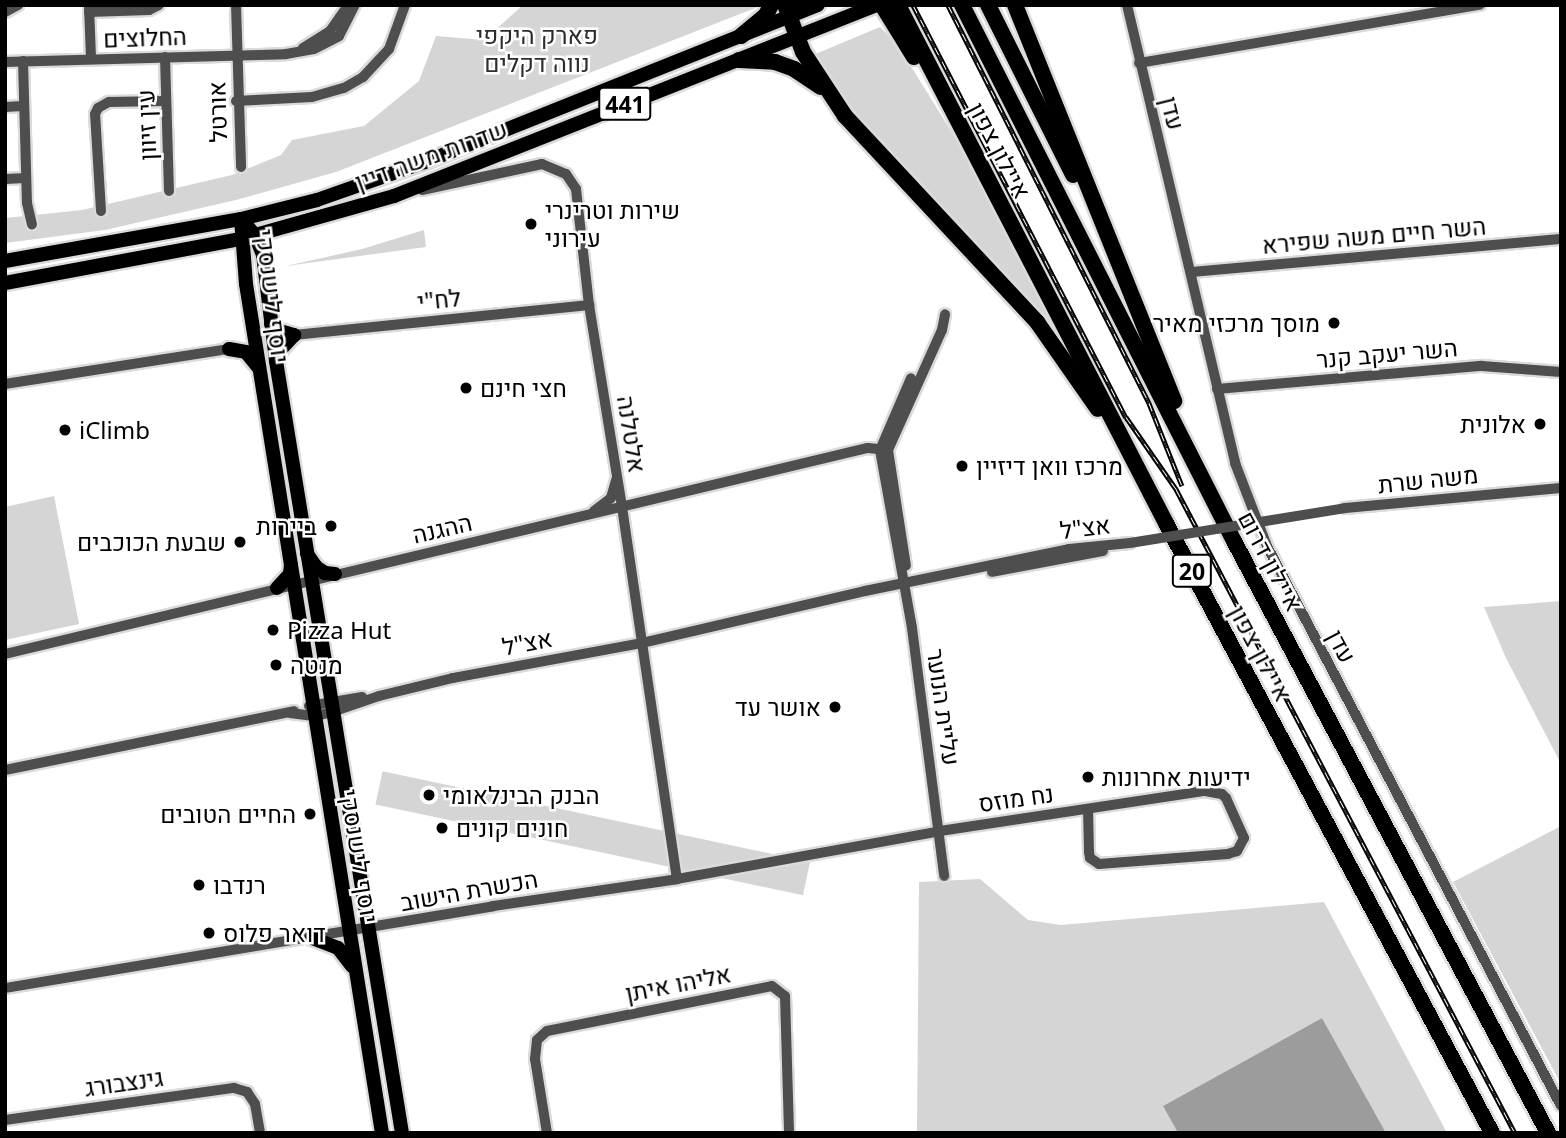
<!DOCTYPE html>
<meta charset="utf-8">
<style>
body{margin:0}
#map{position:relative;width:1566px;height:1138px;overflow:hidden;background:#fff;font-family:"Noto Sans",Heebo,sans-serif}
div>[style]{position:absolute}
[style*='--x']{left:calc(var(--x)*1px);top:calc(var(--y)*1px);width:calc(var(--w)*1px);rotate:calc(var(--a)*1deg)}
.green>*{inset:0;background:#d5d5d5;transform-origin:0 0}
.water>*{inset:0;background:#9c9c9c}
.roads{filter:drop-shadow(2px 0 #dbdbdb) drop-shadow(-2px 0 #dbdbdb) drop-shadow(0 2px #dbdbdb) drop-shadow(0 -2px #dbdbdb)}
.minor>*{height:10px;margin:-5px;padding:0 5px;transform-origin:5px;border-radius:5px;background:#4e4e4e}
.major>*{height:14px;margin:-7px;padding:0 7px;transform-origin:7px;border-radius:7px;background:#000}
.highway>*{height:16px;margin:-8px;padding:0 8px;transform-origin:8px;border-radius:8px;background:#000}
.rail>*{height:5px;margin-top:-2.5px;transform-origin:0;background:repeating-linear-gradient(90deg,#fff 0 8px,#000 0 16px);box-sizing:border-box;border-block:2px solid #000}
.minor-bridge>*{height:10px;margin:-5px;padding:0 5px;transform-origin:5px;border-radius:5px;background:#4e4e4e}
.dots>*{width:19px;height:19px;translate:-50% -50%;box-sizing:border-box;border:4px solid #fff;border-radius:50%}
span{translate:-50% -50%;white-space:nowrap;text-align:center;line-height:1.15;-webkit-text-stroke:5px #fff;paint-order:stroke}
.shield-label span{padding:2px 5px;background:#fff;border:2px solid;border-radius:5px;-webkit-text-stroke-width:0}
.shield-label{font-size:23px;color:#000;font-weight:700}
.park-label{font-size:24px;color:#2c2c2c}
.street-label{font-size:24px;color:#000}
.poi-label{font-size:24px;color:#000}
.left{translate:0 -50%;text-align:left}
.right{translate:-100% -50%;text-align:right}
.frame{position:absolute;inset:0;border:7px solid #000;pointer-events:none}
</style>
<div id="map">
<div class="green">
<div style="clip-path:polygon(523px 5px,763px 5px,336px 172px,236px 200px,105px 230px,5px 243px,5px 218px,82px 210px,232px 175px,281px 155px,292px 140px,364px 126px,419px 81px,436px 36px,484px 40px)"></div>
<div style="clip-path:polygon(880px 27px,897px 44px,976px 171px,1061px 334px,1056px 337px,844px 103px,813px 55px)"></div>
<div style="clip-path:polygon(424px 230px,426px 247px,286px 266px,362px 249px)"></div>
<div style="clip-path:polygon(54px 496px,79px 624px,5px 640px,5px 507px)"></div>
<div style="clip-path:polygon(1561px 601px,1561px 764px,1506px 658px,1484px 607px)"></div>
<div style="clip-path:polygon(1561px 826px,1561px 1084px,1453px 882px)"></div>
<div style="left:810px;top:862px;width:34px;height:437px;rotate:102deg"></div>
<div style="clip-path:polygon(980px 879px,1028px 920px,1061px 925px,1324px 902px,1447px 1133px,1386px 1133px,1322px 1018px,1163px 1106px,1178px 1133px,917px 1133px,919px 882px)"></div>
</div>
<div class="water">
<div style="clip-path:polygon(1322px 1018px,1386px 1133px,1178px 1133px,1163px 1106px)"></div>
</div>
<div class="roads">
<div class="minor">
<div style="--x:236;--y:5;--w:162;--a:88.2"></div>
<div style="--x:1127;--y:5;--w:471;--a:76.7"></div>
<div style="--x:1235;--y:463;--w:89;--a:68.9"></div>
<div style="--x:1267;--y:546;--w:632;--a:62.3"></div>
<div style="--x:89;--y:6;--w:53;--a:87.8"></div>
<div style="--x:5;--y:12;--w:15;--a:-28"></div>
<div style="--x:89;--y:12;--w:60;--a:-1.9"></div>
<div style="--x:149;--y:10;--w:11;--a:-27"></div>
<div style="--x:303;--y:48;--w:32;--a:-32"></div>
<div style="--x:330;--y:31;--w:32;--a:-55"></div>
<div style="--x:165;--y:57;--w:134;--a:88.3"></div>
<div style="--x:23;--y:61;--w:142;--a:88.4"></div>
<div style="--x:27;--y:203;--w:22;--a:77"></div>
<div style="--x:5;--y:62;--w:281;--a:-1.6"></div>
<div style="--x:286;--y:54;--w:28;--a:-10"></div>
<div style="--x:314;--y:49;--w:28;--a:-27"></div>
<div style="--x:339;--y:36;--w:35;--a:-63"></div>
<div style="--x:1139;--y:63;--w:346;--a:-9.7"></div>
<div style="--x:236;--y:101;--w:76;--a:-3"></div>
<div style="--x:312;--y:97;--w:33;--a:-16"></div>
<div style="--x:344;--y:88;--w:22;--a:-30"></div>
<div style="--x:363;--y:77;--w:38;--a:-47"></div>
<div style="--x:389;--y:49;--w:47;--a:-70"></div>
<div style="--x:5;--y:107;--w:18;--a:-3"></div>
<div style="--x:5;--y:179;--w:21;--a:-3"></div>
<div style="--x:422;--y:190;--w:123;--a:-12.2"></div>
<div style="--x:542;--y:164;--w:26;--a:23"></div>
<div style="--x:566;--y:174;--w:18;--a:56"></div>
<div style="--x:576;--y:189;--w:117;--a:83.6"></div>
<div style="--x:589;--y:305;--w:205;--a:80.7"></div>
<div style="--x:622;--y:507;--w:376;--a:81.6"></div>
<div style="--x:101;--y:211;--w:97;--a:-93.5"></div>
<div style="--x:95;--y:114;--w:7;--a:-63"></div>
<div style="--x:98;--y:108;--w:13;--a:-29"></div>
<div style="--x:109;--y:102;--w:56;--a:-1"></div>
<div style="--x:1191;--y:272;--w:371;--a:-5.1"></div>
<div style="--x:294;--y:335;--w:297;--a:-5.8"></div>
<div style="--x:5;--y:384;--w:227;--a:-8.9"></div>
<div style="--x:1217;--y:389;--w:266;--a:-5"></div>
<div style="--x:1482;--y:366;--w:79;--a:4.3"></div>
<div style="--x:880;--y:450;--w:181;--a:79.8"></div>
<div style="--x:912;--y:628;--w:250;--a:82.6"></div>
<div style="--x:880;--y:450;--w:78;--a:-66.7"></div>
<div style="--x:888;--y:450;--w:117;--a:81.2"></div>
<div style="--x:888;--y:450;--w:132;--a:-65.8"></div>
<div style="--x:942;--y:330;--w:16;--a:-79"></div>
<div style="--x:1345;--y:508;--w:217;--a:-5.3"></div>
<div style="--x:594;--y:511;--w:21;--a:-37"></div>
<div style="--x:611;--y:498;--w:19;--a:-74"></div>
<div style="--x:992;--y:572;--w:113;--a:-10.7"></div>
<div style="--x:5;--y:654;--w:887;--a:-13.43"></div>
<div style="--x:868;--y:448;--w:20;--a:6"></div>
<div style="--x:309;--y:706;--w:54;--a:-9.6"></div>
<div style="--x:290;--y:713;--w:26;--a:7"></div>
<div style="--x:316;--y:716;--w:16;--a:-14"></div>
<div style="--x:332;--y:712;--w:50;--a:-18.8"></div>
<div style="--x:379;--y:696;--w:76;--a:-13.7"></div>
<div style="--x:453;--y:678;--w:192;--a:-10.5"></div>
<div style="--x:642;--y:643;--w:229;--a:-13.1"></div>
<div style="--x:865;--y:591;--w:208;--a:-11.6"></div>
<div style="--x:1069;--y:549;--w:61;--a:-5.6"></div>
<div style="--x:5;--y:770;--w:295;--a:-11.5"></div>
<div style="--x:5;--y:988;--w:495;--a:-9.5"></div>
<div style="--x:493;--y:906;--w:186;--a:-8.3"></div>
<div style="--x:677;--y:879;--w:267;--a:-10.3"></div>
<div style="--x:940;--y:831;--w:268;--a:-8.6"></div>
<div style="--x:1205;--y:791;--w:17;--a:10"></div>
<div style="--x:1222;--y:794;--w:6;--a:45"></div>
<div style="--x:1226;--y:798;--w:44;--a:65.8"></div>
<div style="--x:1244;--y:838;--w:15;--a:118"></div>
<div style="--x:1237;--y:851;--w:9;--a:162"></div>
<div style="--x:1228;--y:854;--w:129;--a:175.6"></div>
<div style="--x:1099;--y:864;--w:11;--a:-146"></div>
<div style="--x:1090;--y:858;--w:6;--a:-99"></div>
<div style="--x:1089;--y:852;--w:43;--a:-91.3"></div>
<div style="--x:5;--y:1120;--w:231;--a:-8"></div>
<div style="--x:234;--y:1088;--w:14;--a:17"></div>
<div style="--x:247;--y:1092;--w:14;--a:56"></div>
<div style="--x:255;--y:1104;--w:29;--a:80"></div>
<div style="--x:547;--y:1133;--w:75;--a:-99.2"></div>
<div style="--x:535;--y:1059;--w:19;--a:-84"></div>
<div style="--x:537;--y:1040;--w:13;--a:-42"></div>
<div style="--x:547;--y:1031;--w:229;--a:-11.3"></div>
<div style="--x:772;--y:986;--w:16;--a:38"></div>
<div style="--x:785;--y:996;--w:137;--a:88.3"></div>
</div>
<div class="major">
<div style="--x:241;--y:219;--w:21;--a:49"></div>
<div style="--x:255;--y:235;--w:22;--a:68"></div>
<div style="--x:263;--y:255;--w:107;--a:83"></div>
<div style="--x:276;--y:361;--w:782;--a:80.73"></div>
<div style="--x:241;--y:219;--w:65;--a:85.6"></div>
<div style="--x:246;--y:284;--w:860;--a:80.9"></div>
<div style="--x:5;--y:261;--w:240;--a:-10.1"></div>
<div style="--x:241;--y:219;--w:78;--a:-14"></div>
<div style="--x:317;--y:200;--w:114;--a:-19.4"></div>
<div style="--x:425;--y:162;--w:423;--a:-21.8"></div>
<div style="--x:5;--y:283;--w:240;--a:-10.6"></div>
<div style="--x:241;--y:239;--w:159;--a:-15.7"></div>
<div style="--x:394;--y:196;--w:519;--a:-21.58"></div>
<div style="--x:271;--y:324;--w:11;--a:38"></div>
<div style="--x:280;--y:331;--w:15;--a:16"></div>
<div style="--x:294;--y:335;--w:19;--a:133"></div>
<div style="--x:281;--y:349;--w:12;--a:114"></div>
<div style="--x:229;--y:349;--w:17;--a:10"></div>
<div style="--x:246;--y:352;--w:19;--a:51"></div>
<div style="--x:307;--y:554;--w:16;--a:55"></div>
<div style="--x:316;--y:567;--w:11;--a:34"></div>
<div style="--x:325;--y:573;--w:10;--a:6"></div>
<div style="--x:277;--y:588;--w:19;--a:-47"></div>
<div style="--x:290;--y:574;--w:9;--a:-84"></div>
<div style="--x:312;--y:938;--w:28;--a:21"></div>
<div style="--x:338;--y:948;--w:23;--a:52"></div>
</div>
<div class="highway">
<div style="--x:785;--y:5;--w:50;--a:69"></div>
<div style="--x:803;--y:52;--w:77;--a:56.7"></div>
<div style="--x:845;--y:116;--w:282;--a:47"></div>
<div style="--x:1037;--y:322;--w:106;--a:55"></div>
<div style="--x:882;--y:5;--w:61;--a:58.4"></div>
<div style="--x:898;--y:5;--w:585;--a:62.65"></div>
<div style="--x:1167;--y:525;--w:689;--a:61.87"></div>
<div style="--x:962;--y:5;--w:603;--a:63.1"></div>
<div style="--x:1235;--y:543;--w:668;--a:62.05"></div>
<div style="--x:988;--y:5;--w:190;--a:63.4"></div>
<div style="--x:1015;--y:5;--w:427;--a:68.1"></div>
<div style="--x:741;--y:36;--w:33;--a:-40"></div>
<div style="--x:766;--y:15;--w:11;--a:-63"></div>
<div style="--x:739;--y:60;--w:36;--a:3"></div>
<div style="--x:775;--y:62;--w:20;--a:20"></div>
<div style="--x:794;--y:69;--w:32;--a:34"></div>
</div>
</div>
<div class="rail">
<div style="--x:913;--y:5;--w:464;--a:62.7"></div>
<div style="--x:1126;--y:417;--w:88;--a:55.2"></div>
<div style="--x:1176;--y:489;--w:728;--a:62.24"></div>
<div style="--x:948;--y:5;--w:446;--a:63.2"></div>
<div style="--x:1149;--y:403;--w:89;--a:68.3"></div>
</div>
<div class="minor-bridge">
<div style="--x:1130;--y:543;--w:218;--a:-9.2"></div>
</div>
<div class="dots">
<div style="left:531px;top:224px;background:#000"></div>
<div style="left:1334px;top:323px;background:#000"></div>
<div style="left:466px;top:388px;background:#000"></div>
<div style="left:1540px;top:424px;background:#000"></div>
<div style="left:65px;top:430px;background:#000"></div>
<div style="left:962px;top:466px;background:#000"></div>
<div style="left:331px;top:526px;background:#000"></div>
<div style="left:240px;top:542px;background:#000"></div>
<div style="left:273px;top:630px;background:#000"></div>
<div style="left:276px;top:665px;background:#000"></div>
<div style="left:835px;top:707px;background:#000"></div>
<div style="left:1088px;top:777px;background:#000"></div>
<div style="left:429px;top:795px;background:#000"></div>
<div style="left:310px;top:814px;background:#000"></div>
<div style="left:442px;top:828px;background:#000"></div>
<div style="left:199px;top:885px;background:#000"></div>
<div style="left:209px;top:933px;background:#000"></div>
</div>
<div class="shield-label">
<span style="left:625px;top:104px">441</span>
<span style="left:1192px;top:571px">20</span>
</div>
<div class="park-label">
<span style="left:537px;top:49px">פארק היקפי<br>נווה דקלים</span>
</div>
<div class="street-label">
<span style="left:145px;top:37px;rotate:-2deg">החלוצים</span>
<span style="left:217px;top:112px;rotate:-92deg">אורטל</span>
<span style="left:1173px;top:113px;rotate:76deg">עדן</span>
<span style="left:146px;top:125px;rotate:-92deg">עין זיוון</span>
<span style="left:1000px;top:150px;rotate:62deg">איילון צפון</span>
<span style="left:431px;top:155px;rotate:-20deg">שדרות משה דיין</span>
<span style="left:1374px;top:235px;rotate:-5deg">השר חיים משה שפירא</span>
<span style="left:273px;top:296px;rotate:83deg">יוסף לישנסקי</span>
<span style="left:439px;top:299px;rotate:-6deg">לח"י</span>
<span style="left:1387px;top:353px;rotate:-5deg">השר יעקב קנר</span>
<span style="left:632px;top:434px;rotate:81deg">אלטלנה</span>
<span style="left:1428px;top:479px;rotate:-6deg">משה שרת</span>
<span style="left:1085px;top:527px;rotate:-7deg">אצ"ל</span>
<span style="left:442px;top:528px;rotate:-13deg">ההגנה</span>
<span style="left:1271px;top:561px;rotate:62deg">איילון דרום</span>
<span style="left:527px;top:642px;rotate:-11deg">אצ"ל</span>
<span style="left:1342px;top:646px;rotate:62deg">עדן</span>
<span style="left:1261px;top:653px;rotate:62deg">איילון צפון</span>
<span style="left:944px;top:707px;rotate:82deg">עליית הנוער</span>
<span style="left:1016px;top:798px;rotate:-8deg">נח מוזס</span>
<span style="left:360px;top:856px;rotate:81deg">יוסף לישנסקי</span>
<span style="left:469px;top:890px;rotate:-10deg">הכשרת הישוב</span>
<span style="left:678px;top:983px;rotate:-11deg">אליהו איתן</span>
<span style="left:124px;top:1082px;rotate:-8deg">גינצבורג</span>
</div>
<div class="poi-label">
<span class="left" style="left:545px;top:224px">שירות וטרינרי<br>עירוני</span>
<span class="right" style="left:1320px;top:323px">מוסך מרכזי מאיר</span>
<span class="left" style="left:480px;top:388px">חצי חינם</span>
<span class="right" style="left:1526px;top:424px">אלונית</span>
<span class="left" style="left:79px;top:430px">iClimb</span>
<span class="left" style="left:976px;top:466px">מרכז וואן דיזיין</span>
<span class="right" style="left:317px;top:526px">ביירות</span>
<span class="right" style="left:226px;top:542px">שבעת הכוכבים</span>
<span class="left" style="left:287px;top:630px">Pizza Hut</span>
<span class="left" style="left:290px;top:665px">מנטה</span>
<span class="right" style="left:821px;top:707px">אושר עד</span>
<span class="left" style="left:1102px;top:777px">ידיעות אחרונות</span>
<span class="left" style="left:443px;top:795px">הבנק הבינלאומי</span>
<span class="right" style="left:296px;top:814px">החיים הטובים</span>
<span class="left" style="left:456px;top:828px">חונים קונים</span>
<span class="left" style="left:213px;top:885px">רנדבו</span>
<span class="left" style="left:223px;top:933px">דואר פלוס</span>
</div>
<div class="frame"></div>
</div>
